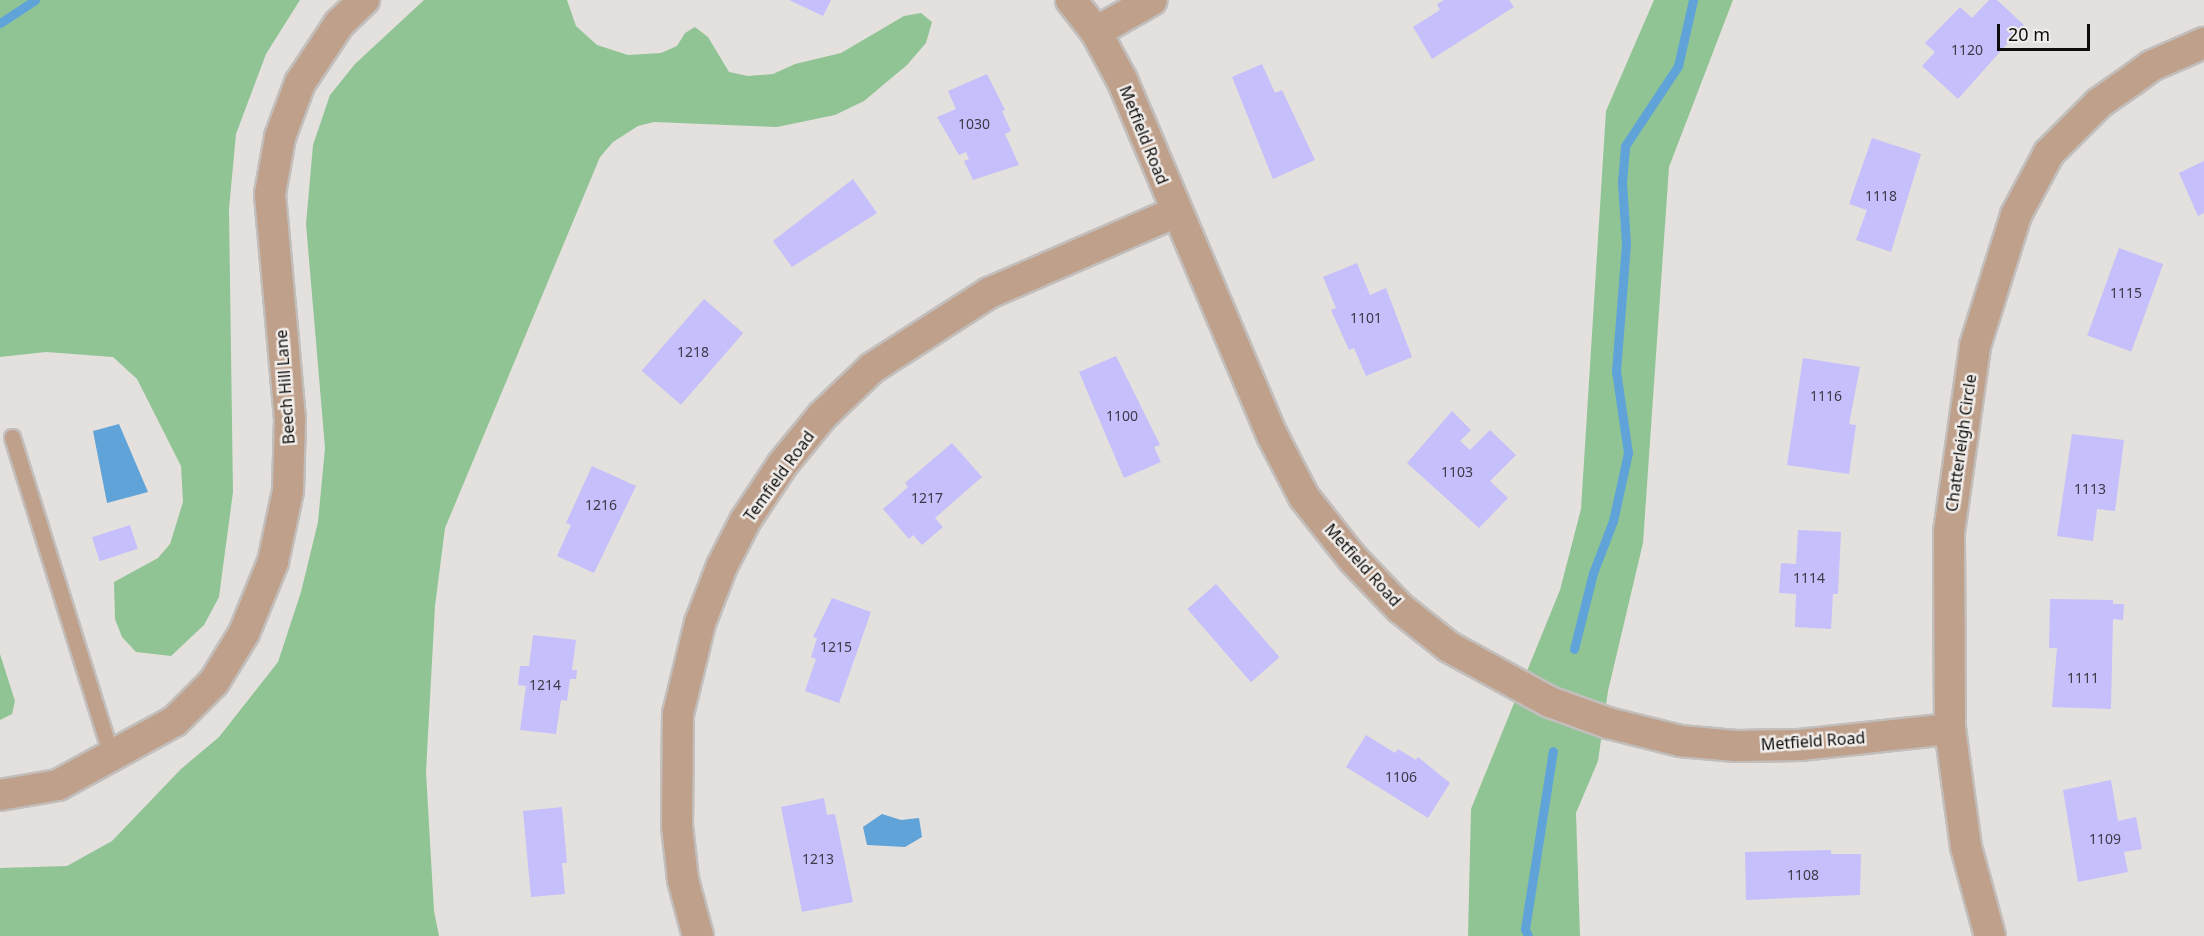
<!DOCTYPE html>
<style>
body{margin:0}
#map{position:relative;width:2204px;height:936px;overflow:hidden;background:#e4e0dd;font-family:"Noto Sans",sans-serif}
div>[style]{position:absolute}
[style*='--x']{left:calc(var(--x)*1px);top:calc(var(--y)*1px);width:calc(var(--w)*1px);rotate:calc(var(--a)*1deg)}
.green>*{inset:0;background:#90c495}
.water>*{inset:0;background:#5fa3d8}
.stream>*{height:9px;margin:-4.5px;padding:0 4.5px;transform-origin:4.5px;border-radius:4.5px;background:#5fa3d8}
.building>*{inset:0;background:#c5bffb;transform-origin:0 0}
.roads{filter:drop-shadow(2px 0 #c2bebc) drop-shadow(-2px 0 #c2bebc) drop-shadow(0 2px #c2bebc) drop-shadow(0 -2px #c2bebc)}
.service>*{height:15px;margin:-7.5px;padding:0 7.5px;transform-origin:7.5px;border-radius:7.5px;background:#bfa08b}
.minor>*{height:30px;margin:-15px;padding:0 15px;transform-origin:15px;border-radius:15px;background:#bfa08b}
span{translate:-50% -50%;white-space:nowrap;text-align:center;line-height:1.15;-webkit-text-stroke:5px #f1edea;paint-order:stroke}
.number-label{font-size:14px;color:#3c3a48}
.number-label span{-webkit-text-stroke-width:0}
.street-label{font-size:16px;color:#0e0d0c}
.scale{position:absolute;left:1997px;top:24px;width:93px;height:27px;box-sizing:border-box;border:3px solid #0e0d0c;border-top:0;padding-left:8px;font-size:18px;line-height:21px;white-space:nowrap;color:#0e0d0c;-webkit-text-stroke:4px #f1edea;paint-order:stroke}
</style>
<div id="map">
<div class="green">
<div style="clip-path:polygon(0 0,300px 0,266px 54px,236px 134px,229px 209px,233px 492px,219px 597px,204px 625px,171px 656px,136px 652px,122px 637px,115px 619px,114px 582px,158px 558px,170px 544px,183px 502px,181px 466px,137px 379px,113px 357px,46px 352px,0 357px)"></div>
<div style="clip-path:polygon(424px 0,567px 0,576px 26px,597px 45px,628px 55px,661px 53px,677px 46px,685px 33px,695px 27px,708px 37px,729px 72px,748px 76px,773px 74px,795px 64px,841px 53px,904px 16px,921px 13px,932px 22px,926px 43px,907px 65px,864px 101px,835px 115px,777px 127px,654px 122px,638px 126px,613px 142px,600px 157px,445px 528px,435px 606px,426px 772px,434px 911px,439px 936px,0 936px,0 868px,67px 866px,112px 841px,181px 769px,219px 737px,278px 662px,301px 592px,318px 522px,325px 448px,306px 224px,313px 145px,330px 95px,355px 64px)"></div>
<div style="clip-path:polygon(1654px 0,1733px 0,1669px 167px,1643px 543px,1608px 691px,1598px 761px,1576px 813px,1580px 936px,1468px 936px,1471px 809px,1560px 590px,1581px 509px,1606px 111px)"></div>
<div style="clip-path:polygon(0 654px,15px 701px,12px 714px,0 720px)"></div>
</div>
<div class="water">
<div style="clip-path:polygon(119px 424px,148px 492px,107px 503px,93px 431px)"></div>
<div style="clip-path:polygon(882px 814px,901px 820px,919px 818px,922px 837px,905px 847px,867px 845px,863px 827px)"></div>
</div>
<div class="stream">
<div style="--x:0;--y:23;--w:42;--a:-33.3"></div>
<div style="--x:1574;--y:649;--w:78;--a:-76"></div>
<div style="--x:1593;--y:573;--w:56;--a:-69"></div>
<div style="--x:1613;--y:521;--w:70;--a:-77.6"></div>
<div style="--x:1628;--y:453;--w:83;--a:-98.3"></div>
<div style="--x:1616;--y:371;--w:127;--a:-85.5"></div>
<div style="--x:1626;--y:244;--w:62;--a:-93.7"></div>
<div style="--x:1622;--y:182;--w:36;--a:-85"></div>
<div style="--x:1625;--y:146;--w:96;--a:-56.5"></div>
<div style="--x:1678;--y:66;--w:68;--a:-77.2"></div>
<div style="--x:1528;--y:936;--w:8;--a:-113"></div>
<div style="--x:1525;--y:929;--w:180;--a:-81.1"></div>
</div>
<div class="building">
<div style="clip-path:polygon(789px 0,831px 0,823px 16px)"></div>
<div style="clip-path:polygon(1444px 0,1509px 0,1514px 7px,1432px 59px,1413px 27px,1440px 10px,1437px 4px)"></div>
<div style="clip-path:polygon(1989px 0,1997px 0,2024px 25px,1958px 99px,1922px 66px,1935px 52px,1925px 43px,1960px 7px,1972px 18px)"></div>
<div style="clip-path:polygon(1262px 64px,1275px 93px,1282px 90px,1315px 160px,1273px 179px,1232px 77px)"></div>
<div style="clip-path:polygon(987px 74px,1005px 110px,1002px 111px,1011px 131px,1005px 134px,1019px 165px,973px 180px,964px 161px,969px 159px,966px 152px,959px 155px,937px 117px,956px 109px,948px 91px)"></div>
<div style="clip-path:polygon(1872px 138px,1921px 154px,1891px 252px,1856px 240px,1867px 210px,1849px 204px)"></div>
<div style="clip-path:polygon(2204px 161px,2204px 213px,2198px 216px,2179px 173px)"></div>
<div style="clip-path:polygon(853px 179px,877px 213px,792px 267px,773px 241px)"></div>
<div style="left:2119px;top:248px;width:47px;height:93px;rotate:20deg"></div>
<div style="clip-path:polygon(1357px 263px,1370px 295px,1386px 288px,1412px 357px,1366px 376px,1354px 348px,1349px 350px,1331px 310px,1336px 308px,1323px 277px)"></div>
<div style="left:704px;top:299px;width:52px;height:95px;rotate:41deg"></div>
<div style="clip-path:polygon(1116px 356px,1160px 445px,1154px 447px,1161px 462px,1124px 478px,1079px 372px)"></div>
<div style="clip-path:polygon(1803px 358px,1860px 367px,1849px 424px,1856px 425px,1849px 474px,1787px 465px)"></div>
<div style="clip-path:polygon(1452px 411px,1471px 430px,1460px 441px,1470px 450px,1490px 430px,1516px 455px,1490px 481px,1508px 498px,1479px 528px,1407px 463px)"></div>
<div style="clip-path:polygon(2072px 434px,2124px 440px,2115px 511px,2097px 509px,2093px 541px,2057px 536px)"></div>
<div style="clip-path:polygon(952px 443px,982px 477px,935px 518px,943px 527px,922px 545px,913px 535px,909px 539px,883px 509px,908px 487px,905px 483px)"></div>
<div style="clip-path:polygon(592px 466px,636px 486px,594px 573px,557px 556px,571px 525px,566px 523px)"></div>
<div style="left:130px;top:525px;width:25px;height:40px;rotate:72deg"></div>
<div style="clip-path:polygon(1798px 530px,1841px 532px,1838px 594px,1833px 594px,1831px 629px,1795px 627px,1796px 594px,1779px 593px,1781px 563px,1796px 564px)"></div>
<div style="left:1216px;top:584px;width:97px;height:38px;rotate:49deg"></div>
<div style="clip-path:polygon(832px 598px,871px 612px,839px 703px,805px 691px,816px 659px,811px 657px,817px 638px,813px 637px)"></div>
<div style="clip-path:polygon(2050px 599px,2113px 600px,2113px 604px,2124px 604px,2123px 620px,2113px 619px,2111px 709px,2052px 707px,2057px 648px,2049px 648px)"></div>
<div style="clip-path:polygon(533px 635px,576px 640px,572px 670px,577px 670px,576px 679px,570px 679px,567px 701px,561px 700px,556px 734px,520px 730px,526px 686px,518px 685px,520px 666px,529px 666px)"></div>
<div style="clip-path:polygon(1366px 735px,1395px 753px,1398px 749px,1416px 760px,1418px 757px,1450px 783px,1428px 818px,1346px 767px)"></div>
<div style="clip-path:polygon(2111px 780px,2118px 821px,2136px 817px,2142px 849px,2124px 852px,2128px 872px,2078px 882px,2063px 790px)"></div>
<div style="clip-path:polygon(824px 798px,827px 815px,835px 814px,853px 902px,802px 912px,781px 807px)"></div>
<div style="clip-path:polygon(562px 807px,567px 863px,562px 863px,565px 894px,531px 897px,523px 811px)"></div>
<div style="clip-path:polygon(1831px 850px,1831px 854px,1861px 854px,1860px 895px,1746px 900px,1745px 852px)"></div>
</div>
<div class="roads">
<div class="service">
<div style="--x:12;--y:437;--w:336;--a:72.7"></div>
</div>
<div class="minor">
<div style="--x:1071;--y:0;--w:41;--a:52"></div>
<div style="--x:1096;--y:32;--w:55;--a:61.6"></div>
<div style="--x:1122;--y:80;--w:385;--a:67.1"></div>
<div style="--x:1272;--y:435;--w:70;--a:62.7"></div>
<div style="--x:1304;--y:497;--w:79;--a:51.7"></div>
<div style="--x:1353;--y:559;--w:68;--a:46.2"></div>
<div style="--x:1400;--y:608;--w:63;--a:38.5"></div>
<div style="--x:1449;--y:647;--w:115;--a:28.6"></div>
<div style="--x:1550;--y:702;--w:62;--a:19.9"></div>
<div style="--x:1608;--y:723;--w:74;--a:14"></div>
<div style="--x:1680;--y:741;--w:56;--a:5.1"></div>
<div style="--x:1736;--y:746;--w:64;--a:-0.9"></div>
<div style="--x:1800;--y:745;--w:151;--a:-6.1"></div>
<div style="--x:1096;--y:32;--w:64;--a:-29.7"></div>
<div style="--x:0;--y:795;--w:59;--a:-9.8"></div>
<div style="--x:58;--y:785;--w:133;--a:-28.7"></div>
<div style="--x:175;--y:721;--w:55;--a:-45"></div>
<div style="--x:214;--y:682;--w:57;--a:-58.5"></div>
<div style="--x:244;--y:633;--w:77;--a:-67.8"></div>
<div style="--x:273;--y:562;--w:73;--a:-78.1"></div>
<div style="--x:288;--y:491;--w:72;--a:-88.4"></div>
<div style="--x:290;--y:419;--w:226;--a:-95.1"></div>
<div style="--x:270;--y:194;--w:58;--a:-80"></div>
<div style="--x:280;--y:137;--w:58;--a:-69.7"></div>
<div style="--x:300;--y:83;--w:71;--a:-56.5"></div>
<div style="--x:339;--y:24;--w:35;--a:-44"></div>
<div style="--x:698;--y:936;--w:58;--a:-105"></div>
<div style="--x:683;--y:880;--w:54;--a:-96.3"></div>
<div style="--x:677;--y:826;--w:112;--a:-89.5"></div>
<div style="--x:678;--y:714;--w:94;--a:-76.4"></div>
<div style="--x:700;--y:623;--w:61;--a:-68.9"></div>
<div style="--x:722;--y:566;--w:51;--a:-62.9"></div>
<div style="--x:745;--y:521;--w:67;--a:-56.5"></div>
<div style="--x:782;--y:465;--w:63;--a:-50.8"></div>
<div style="--x:822;--y:416;--w:69;--a:-43.8"></div>
<div style="--x:872;--y:368;--w:139;--a:-32.7"></div>
<div style="--x:989;--y:293;--w:204;--a:-23.4"></div>
<div style="--x:1990;--y:936;--w:92;--a:-105.1"></div>
<div style="--x:1966;--y:847;--w:119;--a:-97.7"></div>
<div style="--x:1950;--y:729;--w:197;--a:-90.3"></div>
<div style="--x:1949;--y:532;--w:188;--a:-82"></div>
<div style="--x:1975;--y:346;--w:137;--a:-72.6"></div>
<div style="--x:2016;--y:215;--w:70;--a:-62"></div>
<div style="--x:2049;--y:153;--w:71;--a:-45"></div>
<div style="--x:2099;--y:103;--w:40;--a:-34.9"></div>
<div style="--x:2132;--y:80;--w:24;--a:-36"></div>
<div style="--x:2151;--y:66;--w:58;--a:-23.5"></div>
</div>
</div>
<div class="number-label">
<span style="left:1967px;top:50px">1120</span>
<span style="left:974px;top:124px">1030</span>
<span style="left:1881px;top:196px">1118</span>
<span style="left:2126px;top:293px">1115</span>
<span style="left:1366px;top:318px">1101</span>
<span style="left:693px;top:352px">1218</span>
<span style="left:1826px;top:396px">1116</span>
<span style="left:1122px;top:416px">1100</span>
<span style="left:1457px;top:472px">1103</span>
<span style="left:2090px;top:489px">1113</span>
<span style="left:927px;top:498px">1217</span>
<span style="left:601px;top:505px">1216</span>
<span style="left:1809px;top:578px">1114</span>
<span style="left:836px;top:647px">1215</span>
<span style="left:2083px;top:678px">1111</span>
<span style="left:545px;top:685px">1214</span>
<span style="left:1401px;top:777px">1106</span>
<span style="left:2105px;top:839px">1109</span>
<span style="left:818px;top:859px">1213</span>
<span style="left:1803px;top:875px">1108</span>
</div>
<div class="street-label">
<span style="left:1144px;top:135px;rotate:68deg">Metfield Road</span>
<span style="left:285px;top:387px;rotate:-94deg">Beech Hill Lane</span>
<span style="left:1961px;top:443px;rotate:-82deg">Chatterleigh Circle</span>
<span style="left:779px;top:476px;rotate:-54deg">Temfield Road</span>
<span style="left:1363px;top:565px;rotate:48deg">Metfield Road</span>
<span style="left:1813px;top:741px;rotate:-4deg">Metfield Road</span>
</div>
<div class="scale">20 m</div>
</div>
